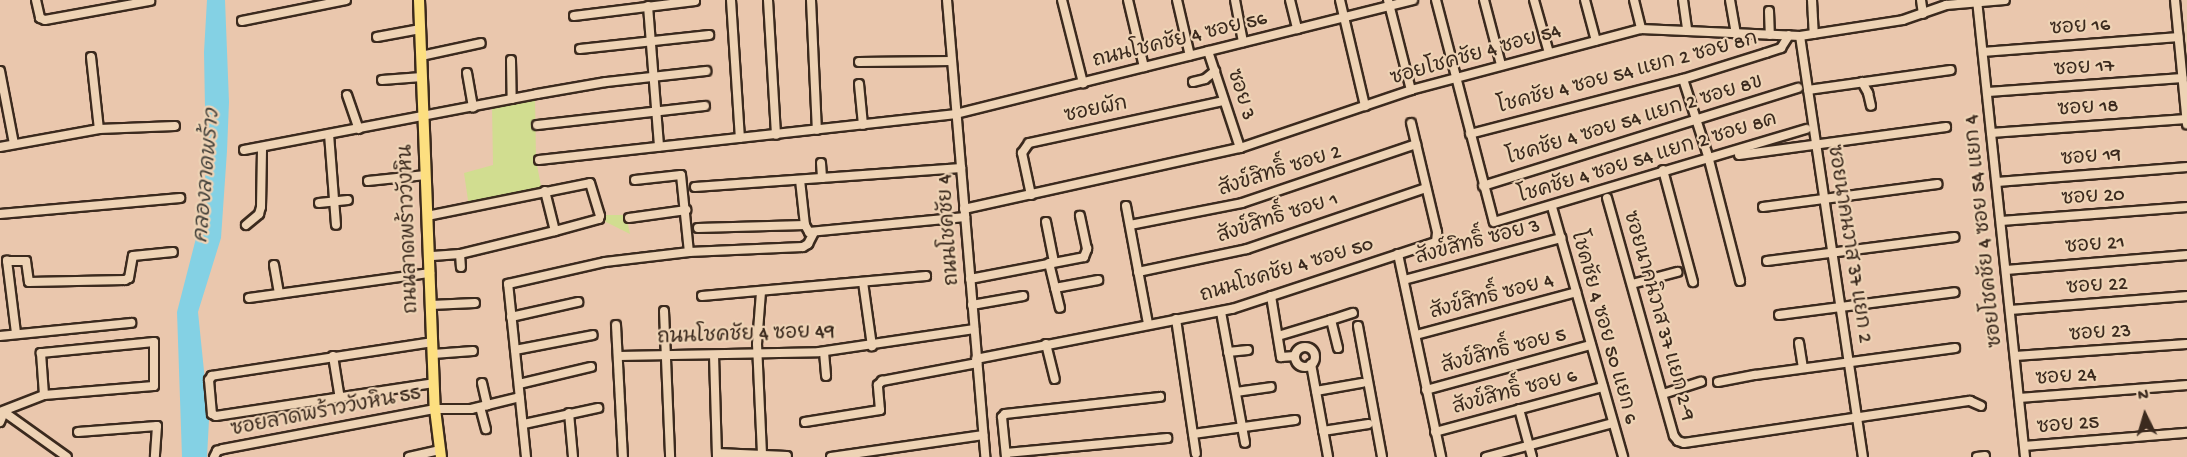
<!DOCTYPE html>
<meta charset="utf-8">
<style>
body{margin:0}
#map{position:relative;width:2187px;height:457px;overflow:hidden;background:#eac7ad;font-family:"Gochi Hand","Playpen Sans Thai",sans-serif}
div>[style]{position:absolute}
[style*='--x']{left:calc(var(--x)*1px);top:calc(var(--y)*1px);width:calc(var(--w)*1px);rotate:calc(var(--a)*1deg)}
.green>*{inset:0;background:#d1dd90}
.water>*{inset:0;background:#84d1e4}
.roads{filter:drop-shadow(2px 0 #3b2a1e) drop-shadow(-2px 0 #3b2a1e) drop-shadow(0 2px #3b2a1e) drop-shadow(0 -2px #3b2a1e)}
.minor>*{height:8px;margin:-4px;padding:0 4px;transform-origin:4px;border-radius:4px;background:#eed3b5}
.minor>.ring{margin:-4px;padding:0;box-sizing:content-box;background:none;border:8px solid #eed3b5;border-radius:50%}
.major>*{height:10px;margin:-5px;padding:0 5px;transform-origin:5px;border-radius:5px;background:#fddf80}
span{translate:-50% -50%;white-space:nowrap;text-align:center;line-height:1.15;-webkit-text-stroke:4.5px #eed3b5;paint-order:stroke}
.street-label{font-size:20px;color:#3b2a1e}
.water-label{font-size:21px;color:#46433c;font-style:italic}
.north{position:absolute;left:2115px;top:385px;width:60px;height:60px;-webkit-text-stroke:4px #eed3b5;paint-order:stroke;rotate:355deg;font-size:16px;font-weight:700;line-height:24px;text-align:center;color:#3b2a1e}
.north::after{content:'';display:block;margin:auto;width:21px;height:27px;background:#3b2a1e;clip-path:polygon(50% 0,100% 100%,50% 72%,0 100%)}
</style>
<div id="map">
<div class="green">
<div style="clip-path:polygon(535px 94px,536px 160px,542px 191px,469px 207px,464px 173px,493px 165px,492px 106px)"></div>
<div style="clip-path:polygon(602px 215px,626px 215px,630px 234px,602px 220px)"></div>
</div>
<div class="water">
<div style="clip-path:polygon(207px 0,225px 0,229px 102px,227px 151px,221px 238px,198px 312px,209px 420px,207px 457px,182px 457px,177px 312px,203px 211px,206px 164px,204px 52px)"></div>
</div>
<div class="roads">
<div class="minor">
<div style="--x:36;--y:0;--w:18;--a:77"></div>
<div style="--x:40;--y:18;--w:5;--a:22"></div>
<div style="--x:45;--y:20;--w:107;--a:-10.3"></div>
<div style="--x:731;--y:0;--w:138;--a:86.3"></div>
<div style="--x:768;--y:0;--w:135;--a:86.6"></div>
<div style="--x:811;--y:0;--w:130;--a:87.4"></div>
<div style="--x:947;--y:0;--w:459;--a:85.2"></div>
<div style="--x:1062;--y:0;--w:86;--a:75.8"></div>
<div style="--x:1128;--y:0;--w:69;--a:76.6"></div>
<div style="--x:1177;--y:0;--w:57;--a:76.9"></div>
<div style="--x:1235;--y:0;--w:43;--a:79.2"></div>
<div style="--x:1290;--y:0;--w:30;--a:76"></div>
<div style="--x:1340;--y:0;--w:109;--a:76.7"></div>
<div style="--x:1388;--y:0;--w:93;--a:75.7"></div>
<div style="--x:1436;--y:0;--w:229;--a:75.4"></div>
<div style="--x:1494;--y:222;--w:326;--a:-16.6"></div>
<div style="--x:1484;--y:0;--w:67;--a:75.3"></div>
<div style="--x:1534;--y:0;--w:55;--a:74.2"></div>
<div style="--x:1585;--y:0;--w:42;--a:75"></div>
<div style="--x:1634;--y:0;--w:30;--a:76"></div>
<div style="--x:1683;--y:0;--w:30;--a:82"></div>
<div style="--x:1730;--y:0;--w:34;--a:80"></div>
<div style="--x:1812;--y:0;--w:34;--a:87"></div>
<div style="--x:1921;--y:0;--w:14;--a:82"></div>
<div style="--x:1977;--y:0;--w:460;--a:84"></div>
<div style="--x:2175;--y:0;--w:125;--a:84.5"></div>
<div style="--x:648;--y:6;--w:141;--a:85.5"></div>
<div style="--x:1769;--y:11;--w:24;--a:88"></div>
<div style="--x:574;--y:16;--w:122;--a:-7.1"></div>
<div style="--x:242;--y:21;--w:106;--a:-11.4"></div>
<div style="--x:1800;--y:36;--w:426;--a:81.5"></div>
<div style="--x:377;--y:37;--w:44;--a:-10.5"></div>
<div style="--x:580;--y:49;--w:130;--a:-6.2"></div>
<div style="--x:1208;--y:51;--w:102;--a:71.7"></div>
<div style="--x:1983;--y:52;--w:196;--a:-4.4"></div>
<div style="--x:421;--y:56;--w:61;--a:-12.2"></div>
<div style="--x:91;--y:57;--w:72;--a:83.7"></div>
<div style="--x:511;--y:60;--w:39;--a:89"></div>
<div style="--x:859;--y:62;--w:93;--a:-0.6"></div>
<div style="--x:0;--y:71;--w:74;--a:79.1"></div>
<div style="--x:467;--y:73;--w:35;--a:80"></div>
<div style="--x:1683;--y:79;--w:81;--a:72"></div>
<div style="--x:1708;--y:156;--w:129;--a:75.6"></div>
<div style="--x:382;--y:80;--w:40;--a:-4.3"></div>
<div style="--x:1193;--y:82;--w:12;--a:-14"></div>
<div style="--x:1205;--y:79;--w:13;--a:-39"></div>
<div style="--x:1862;--y:82;--w:13;--a:61"></div>
<div style="--x:1868;--y:93;--w:13;--a:77"></div>
<div style="--x:859;--y:84;--w:41;--a:84.4"></div>
<div style="--x:1808;--y:90;--w:144;--a:-8"></div>
<div style="--x:1988;--y:92;--w:195;--a:-4.1"></div>
<div style="--x:347;--y:95;--w:36;--a:71"></div>
<div style="--x:537;--y:125;--w:169;--a:-6.5"></div>
<div style="--x:1991;--y:133;--w:196;--a:-4.1"></div>
<div style="--x:329;--y:134;--w:91;--a:85.6"></div>
<div style="--x:1470;--y:134;--w:220;--a:-14.5"></div>
<div style="--x:1683;--y:79;--w:87;--a:-17.4"></div>
<div style="--x:1766;--y:53;--w:16;--a:-18"></div>
<div style="--x:1781;--y:48;--w:15;--a:-58"></div>
<div style="--x:0;--y:147;--w:101;--a:-10.3"></div>
<div style="--x:99;--y:129;--w:76;--a:-2.3"></div>
<div style="--x:244;--y:150;--w:298;--a:-10.8"></div>
<div style="--x:537;--y:94;--w:70;--a:-9.9"></div>
<div style="--x:606;--y:82;--w:101;--a:-6.3"></div>
<div style="--x:1739;--y:155;--w:209;--a:-7.7"></div>
<div style="--x:539;--y:160;--w:420;--a:-6.3"></div>
<div style="--x:956;--y:114;--w:471;--a:-14"></div>
<div style="--x:821;--y:163;--w:15;--a:86"></div>
<div style="--x:1663;--y:170;--w:116;--a:75"></div>
<div style="--x:635;--y:180;--w:46;--a:-6.2"></div>
<div style="--x:681;--y:175;--w:77;--a:84.1"></div>
<div style="--x:800;--y:180;--w:45;--a:83.7"></div>
<div style="--x:805;--y:225;--w:8;--a:60"></div>
<div style="--x:809;--y:232;--w:157;--a:-5.5"></div>
<div style="--x:368;--y:181;--w:58;--a:-5.9"></div>
<div style="--x:1997;--y:182;--w:191;--a:-4.5"></div>
<div style="--x:1483;--y:186;--w:330;--a:-17.3"></div>
<div style="--x:695;--y:187;--w:267;--a:-4.1"></div>
<div style="--x:545;--y:191;--w:41;--a:76"></div>
<div style="--x:1031;--y:195;--w:43;--a:-102.1"></div>
<div style="--x:1022;--y:153;--w:12;--a:-55"></div>
<div style="--x:1029;--y:143;--w:199;--a:-12.2"></div>
<div style="--x:1607;--y:198;--w:247;--a:74.3"></div>
<div style="--x:1674;--y:436;--w:6;--a:51"></div>
<div style="--x:1678;--y:441;--w:6;--a:18"></div>
<div style="--x:1684;--y:443;--w:289;--a:-8.4"></div>
<div style="--x:1970;--y:401;--w:12;--a:24"></div>
<div style="--x:319;--y:203;--w:29;--a:-6"></div>
<div style="--x:1126;--y:206;--w:120;--a:79.4"></div>
<div style="--x:1552;--y:207;--w:260;--a:74.1"></div>
<div style="--x:1763;--y:207;--w:176;--a:-7.5"></div>
<div style="--x:964;--y:209;--w:283;--a:-12.5"></div>
<div style="--x:1240;--y:148;--w:181;--a:-18.7"></div>
<div style="--x:1411;--y:90;--w:238;--a:-14.9"></div>
<div style="--x:1641;--y:29;--w:159;--a:2.5"></div>
<div style="--x:1800;--y:36;--w:104;--a:-8.8"></div>
<div style="--x:1903;--y:20;--w:46;--a:-19.2"></div>
<div style="--x:1946;--y:5;--w:59;--a:-4.8"></div>
<div style="--x:0;--y:214;--w:181;--a:-5.1"></div>
<div style="--x:427;--y:216;--w:166;--a:-11.4"></div>
<div style="--x:590;--y:183;--w:34;--a:73"></div>
<div style="--x:600;--y:216;--w:3;--a:108"></div>
<div style="--x:599;--y:219;--w:46;--a:164.7"></div>
<div style="--x:555;--y:231;--w:98;--a:166.4"></div>
<div style="--x:460;--y:254;--w:31;--a:176"></div>
<div style="--x:629;--y:218;--w:58;--a:-8"></div>
<div style="--x:2001;--y:221;--w:187;--a:-4.3"></div>
<div style="--x:1046;--y:222;--w:41;--a:78.7"></div>
<div style="--x:246;--y:225;--w:17;--a:-40"></div>
<div style="--x:259;--y:214;--w:7;--a:-74"></div>
<div style="--x:261;--y:207;--w:60;--a:-89"></div>
<div style="--x:1130;--y:225;--w:114;--a:-11.1"></div>
<div style="--x:1242;--y:203;--w:184;--a:-18.7"></div>
<div style="--x:698;--y:228;--w:107;--a:-1.6"></div>
<div style="--x:460;--y:254;--w:13;--a:86"></div>
<div style="--x:1398;--y:254;--w:208;--a:78"></div>
<div style="--x:1767;--y:261;--w:189;--a:-7.3"></div>
<div style="--x:1049;--y:263;--w:46;--a:76.3"></div>
<div style="--x:274;--y:265;--w:29;--a:80"></div>
<div style="--x:2006;--y:270;--w:182;--a:-4.7"></div>
<div style="--x:1138;--y:272;--w:111;--a:-11.9"></div>
<div style="--x:1247;--y:249;--w:189;--a:-18.8"></div>
<div style="--x:970;--y:279;--w:116;--a:-10.9"></div>
<div style="--x:1084;--y:257;--w:9;--a:-69"></div>
<div style="--x:1087;--y:249;--w:34;--a:-102"></div>
<div style="--x:1404;--y:280;--w:163;--a:-15"></div>
<div style="--x:863;--y:282;--w:65;--a:82"></div>
<div style="--x:1632;--y:284;--w:47;--a:-14.9"></div>
<div style="--x:1055;--y:288;--w:44;--a:-10.5"></div>
<div style="--x:761;--y:292;--w:52;--a:94.4"></div>
<div style="--x:757;--y:344;--w:112;--a:87.4"></div>
<div style="--x:702;--y:296;--w:225;--a:-5.1"></div>
<div style="--x:1271;--y:296;--w:62;--a:80.7"></div>
<div style="--x:1281;--y:357;--w:14;--a:-4"></div>
<div style="--x:249;--y:298;--w:183;--a:-7.9"></div>
<div style="--x:431;--y:305;--w:44;--a:-2.6"></div>
<div style="--x:972;--y:305;--w:52;--a:-10"></div>
<div style="--x:2010;--y:310;--w:178;--a:-4.5"></div>
<div style="--x:664;--y:311;--w:146;--a:87.6"></div>
<div style="--x:1221;--y:312;--w:133;--a:79.6"></div>
<div style="--x:1779;--y:315;--w:177;--a:-7.4"></div>
<div style="--x:511;--y:317;--w:69;--a:-12.6"></div>
<div style="--x:1176;--y:319;--w:136;--a:81.6"></div>
<div style="--x:616;--y:325;--w:132;--a:87"></div>
<div style="--x:1358;--y:326;--w:133;--a:79.6"></div>
<div style="--x:16;--y:333;--w:73;--a:-97.1"></div>
<div style="--x:7;--y:261;--w:19;--a:0"></div>
<div style="--x:26;--y:261;--w:21;--a:82"></div>
<div style="--x:29;--y:282;--w:96;--a:-1.2"></div>
<div style="--x:125;--y:280;--w:4;--a:-27"></div>
<div style="--x:129;--y:278;--w:22;--a:-80"></div>
<div style="--x:133;--y:256;--w:40;--a:-5.7"></div>
<div style="--x:1416;--y:335;--w:166;--a:-15"></div>
<div style="--x:0;--y:336;--w:132;--a:-5.7"></div>
<div style="--x:1278;--y:336;--w:55;--a:-16.8"></div>
<div style="--x:433;--y:342;--w:224;--a:171.3"></div>
<div style="--x:212;--y:376;--w:5;--a:127"></div>
<div style="--x:209;--y:380;--w:34;--a:85"></div>
<div style="--x:212;--y:414;--w:4;--a:27"></div>
<div style="--x:216;--y:416;--w:220;--a:-8.6"></div>
<div style="--x:1799;--y:343;--w:25;--a:81"></div>
<div style="--x:1046;--y:344;--w:36;--a:76"></div>
<div class="ring" style="left:1295px;top:347px;width:12px;height:12px"></div>
<div style="--x:1338;--y:348;--w:29;--a:-104"></div>
<div style="--x:1331;--y:320;--w:23;--a:-18"></div>
<div style="--x:515;--y:350;--w:79;--a:-10.9"></div>
<div style="--x:824;--y:352;--w:24;--a:85"></div>
<div style="--x:1228;--y:352;--w:20;--a:-6"></div>
<div style="--x:433;--y:354;--w:40;--a:-4.3"></div>
<div style="--x:714;--y:355;--w:102;--a:88.3"></div>
<div style="--x:333;--y:356;--w:44;--a:80.8"></div>
<div style="--x:619;--y:356;--w:200;--a:-1.1"></div>
<div style="--x:819;--y:352;--w:157;--a:-8.4"></div>
<div style="--x:2015;--y:356;--w:172;--a:-4"></div>
<div style="--x:976;--y:359;--w:261;--a:-11.1"></div>
<div style="--x:1232;--y:309;--w:215;--a:-18.2"></div>
<div style="--x:1436;--y:242;--w:10;--a:-84"></div>
<div style="--x:1437;--y:232;--w:112;--a:-103.4"></div>
<div style="--x:1311;--y:364;--w:95;--a:79.6"></div>
<div style="--x:1718;--y:382;--w:38;--a:-11"></div>
<div style="--x:1755;--y:375;--w:202;--a:-7.7"></div>
<div style="--x:482;--y:383;--w:23;--a:77"></div>
<div style="--x:519;--y:384;--w:74;--a:-13.3"></div>
<div style="--x:1426;--y:390;--w:171;--a:-15.3"></div>
<div style="--x:1316;--y:391;--w:47;--a:-9.9"></div>
<div style="--x:1236;--y:392;--w:35;--a:-8"></div>
<div style="--x:1663;--y:394;--w:40;--a:-18"></div>
<div style="--x:2019;--y:398;--w:169;--a:-4.4"></div>
<div style="--x:480;--y:407;--w:23;--a:75"></div>
<div style="--x:1519;--y:409;--w:50;--a:74.8"></div>
<div style="--x:0;--y:412;--w:47;--a:-21.1"></div>
<div style="--x:44;--y:395;--w:110;--a:-4.7"></div>
<div style="--x:154;--y:386;--w:44;--a:-90"></div>
<div style="--x:154;--y:342;--w:114;--a:174.4"></div>
<div style="--x:41;--y:353;--w:42;--a:85.9"></div>
<div style="--x:569;--y:413;--w:44;--a:84.8"></div>
<div style="--x:0;--y:422;--w:11;--a:-68"></div>
<div style="--x:4;--y:412;--w:77;--a:35.5"></div>
<div style="--x:805;--y:422;--w:76;--a:-9.1"></div>
<div style="--x:880;--y:410;--w:25;--a:-95"></div>
<div style="--x:878;--y:385;--w:6;--a:-45"></div>
<div style="--x:882;--y:381;--w:97;--a:-10.7"></div>
<div style="--x:524;--y:424;--w:76;--a:-12.2"></div>
<div style="--x:1323;--y:431;--w:46;--a:-8.8"></div>
<div style="--x:78;--y:432;--w:79;--a:-4.3"></div>
<div style="--x:157;--y:426;--w:31;--a:94"></div>
<div style="--x:1435;--y:432;--w:174;--a:-15"></div>
<div style="--x:1193;--y:434;--w:103;--a:-7.8"></div>
<div style="--x:2024;--y:446;--w:164;--a:-4.6"></div>
<div style="--x:717;--y:453;--w:70;--a:2.5"></div>
<div style="--x:1006;--y:453;--w:162;--a:-5.3"></div>
<div style="--x:214;--y:457;--w:7;--a:-63"></div>
<div style="--x:217;--y:451;--w:6;--a:-18"></div>
<div style="--x:223;--y:449;--w:216;--a:-10.7"></div>
<div style="--x:435;--y:409;--w:36;--a:0"></div>
<div style="--x:471;--y:409;--w:50;--a:-13.8"></div>
<div style="--x:409;--y:457;--w:32;--a:-13"></div>
<div style="--x:526;--y:457;--w:174;--a:-95.9"></div>
<div style="--x:508;--y:284;--w:99;--a:-12.8"></div>
<div style="--x:605;--y:262;--w:85;--a:-6.8"></div>
<div style="--x:689;--y:252;--w:114;--a:-2.5"></div>
<div style="--x:803;--y:247;--w:6;--a:-31"></div>
<div style="--x:808;--y:244;--w:13;--a:-63"></div>
<div style="--x:831;--y:457;--w:154;--a:-8.2"></div>
<div style="--x:1006;--y:457;--w:40;--a:-95.7"></div>
<div style="--x:1002;--y:417;--w:4;--a:-45"></div>
<div style="--x:1005;--y:414;--w:156;--a:-6.3"></div>
<div style="--x:1486;--y:457;--w:131;--a:-15"></div>
<div style="--x:1977;--y:457;--w:8;--a:-7"></div>
</div>
<div class="major">
<div style="--x:419;--y:0;--w:409;--a:87.8"></div>
<div style="--x:435;--y:409;--w:48;--a:82.9"></div>
</div>
</div>
<div class="street-label">
<span style="left:2080px;top:28px;rotate:-4deg">ซอย 16</span>
<span style="left:1180px;top:41px;rotate:-14deg">ถนนโชคชัย 4 ซอย 56</span>
<span style="left:1476px;top:56px;rotate:-16deg">ซอยโชคชัย 4 ซอย 54</span>
<span style="left:2084px;top:69px;rotate:-4deg">ซอย 17</span>
<span style="left:1628px;top:74px;rotate:-15deg">โชคชัย 4 ซอย 54 แยก 2 ซอย 8ก</span>
<span style="left:1240px;top:95px;rotate:72deg">ซอย 3</span>
<span style="left:2088px;top:109px;rotate:-4deg">ซอย 18</span>
<span style="left:1096px;top:111px;rotate:-12deg">ซอยผัก</span>
<span style="left:1635px;top:121px;rotate:-17deg">โชคชัย 4 ซอย 54 แยก 2 ซอย 8ข</span>
<span style="left:2091px;top:158px;rotate:-5deg">ซอย 19</span>
<span style="left:1648px;top:159px;rotate:-17deg">โชคชัย 4 ซอย 54 แยก 2 ซอย 8ค</span>
<span style="left:1280px;top:172px;rotate:-18deg">สังข์สิทธิ์ ซอย 2</span>
<span style="left:2093px;top:198px;rotate:-4deg">ซอย 20</span>
<span style="left:1278px;top:219px;rotate:-18deg">สังข์สิทธิ์ ซอย 1</span>
<span style="left:410px;top:229px;rotate:-92deg">ถนนลาดพร้าววังหิน</span>
<span style="left:950px;top:230px;rotate:-94deg">ถนนโชคชัย 4</span>
<span style="left:1985px;top:231px;rotate:-96deg">ซอยโชคชัย 4 ซอย 54 แยก 4</span>
<span style="left:1478px;top:243px;rotate:-15deg">สังข์สิทธิ์ ซอย 3</span>
<span style="left:1848px;top:244px;rotate:81deg">ซอยนาคนวาส 37 แยก 2</span>
<span style="left:2095px;top:246px;rotate:-5deg">ซอย 21</span>
<span style="left:1287px;top:271px;rotate:-17deg">ถนนโชคชัย 4 ซอย 50</span>
<span style="left:2097px;top:287px;rotate:-4deg">ซอย 22</span>
<span style="left:1492px;top:298px;rotate:-15deg">สังข์สิทธิ์ ซอย 4</span>
<span style="left:1658px;top:316px;rotate:74deg">ซอยนาคนิวาส 37 แยก 2-9</span>
<span style="left:1603px;top:328px;rotate:74deg">โชคชัย 4 ซอย 50 แยก 6</span>
<span style="left:2100px;top:334px;rotate:-4deg">ซอย 23</span>
<span style="left:746px;top:336px;rotate:-2deg">ถนนโชคชัย 4 ซอย 49</span>
<span style="left:1504px;top:352px;rotate:-15deg">สังข์สิทธิ์ ซอย 5</span>
<span style="left:2066px;top:378px;rotate:-4deg">ซอย 24</span>
<span style="left:1515px;top:393px;rotate:-15deg">สังข์สิทธิ์ ซอย 6</span>
<span style="left:326px;top:413px;rotate:-11deg">ซอยลาดพร้าววังหิน 55</span>
<span style="left:2068px;top:426px;rotate:-5deg">ซอย 25</span>
</div>
<div class="water-label">
<span style="left:209px;top:176px;rotate:-85deg">คลองลาดพร้าว</span>
</div>
<div class="north">N</div>
</div>
